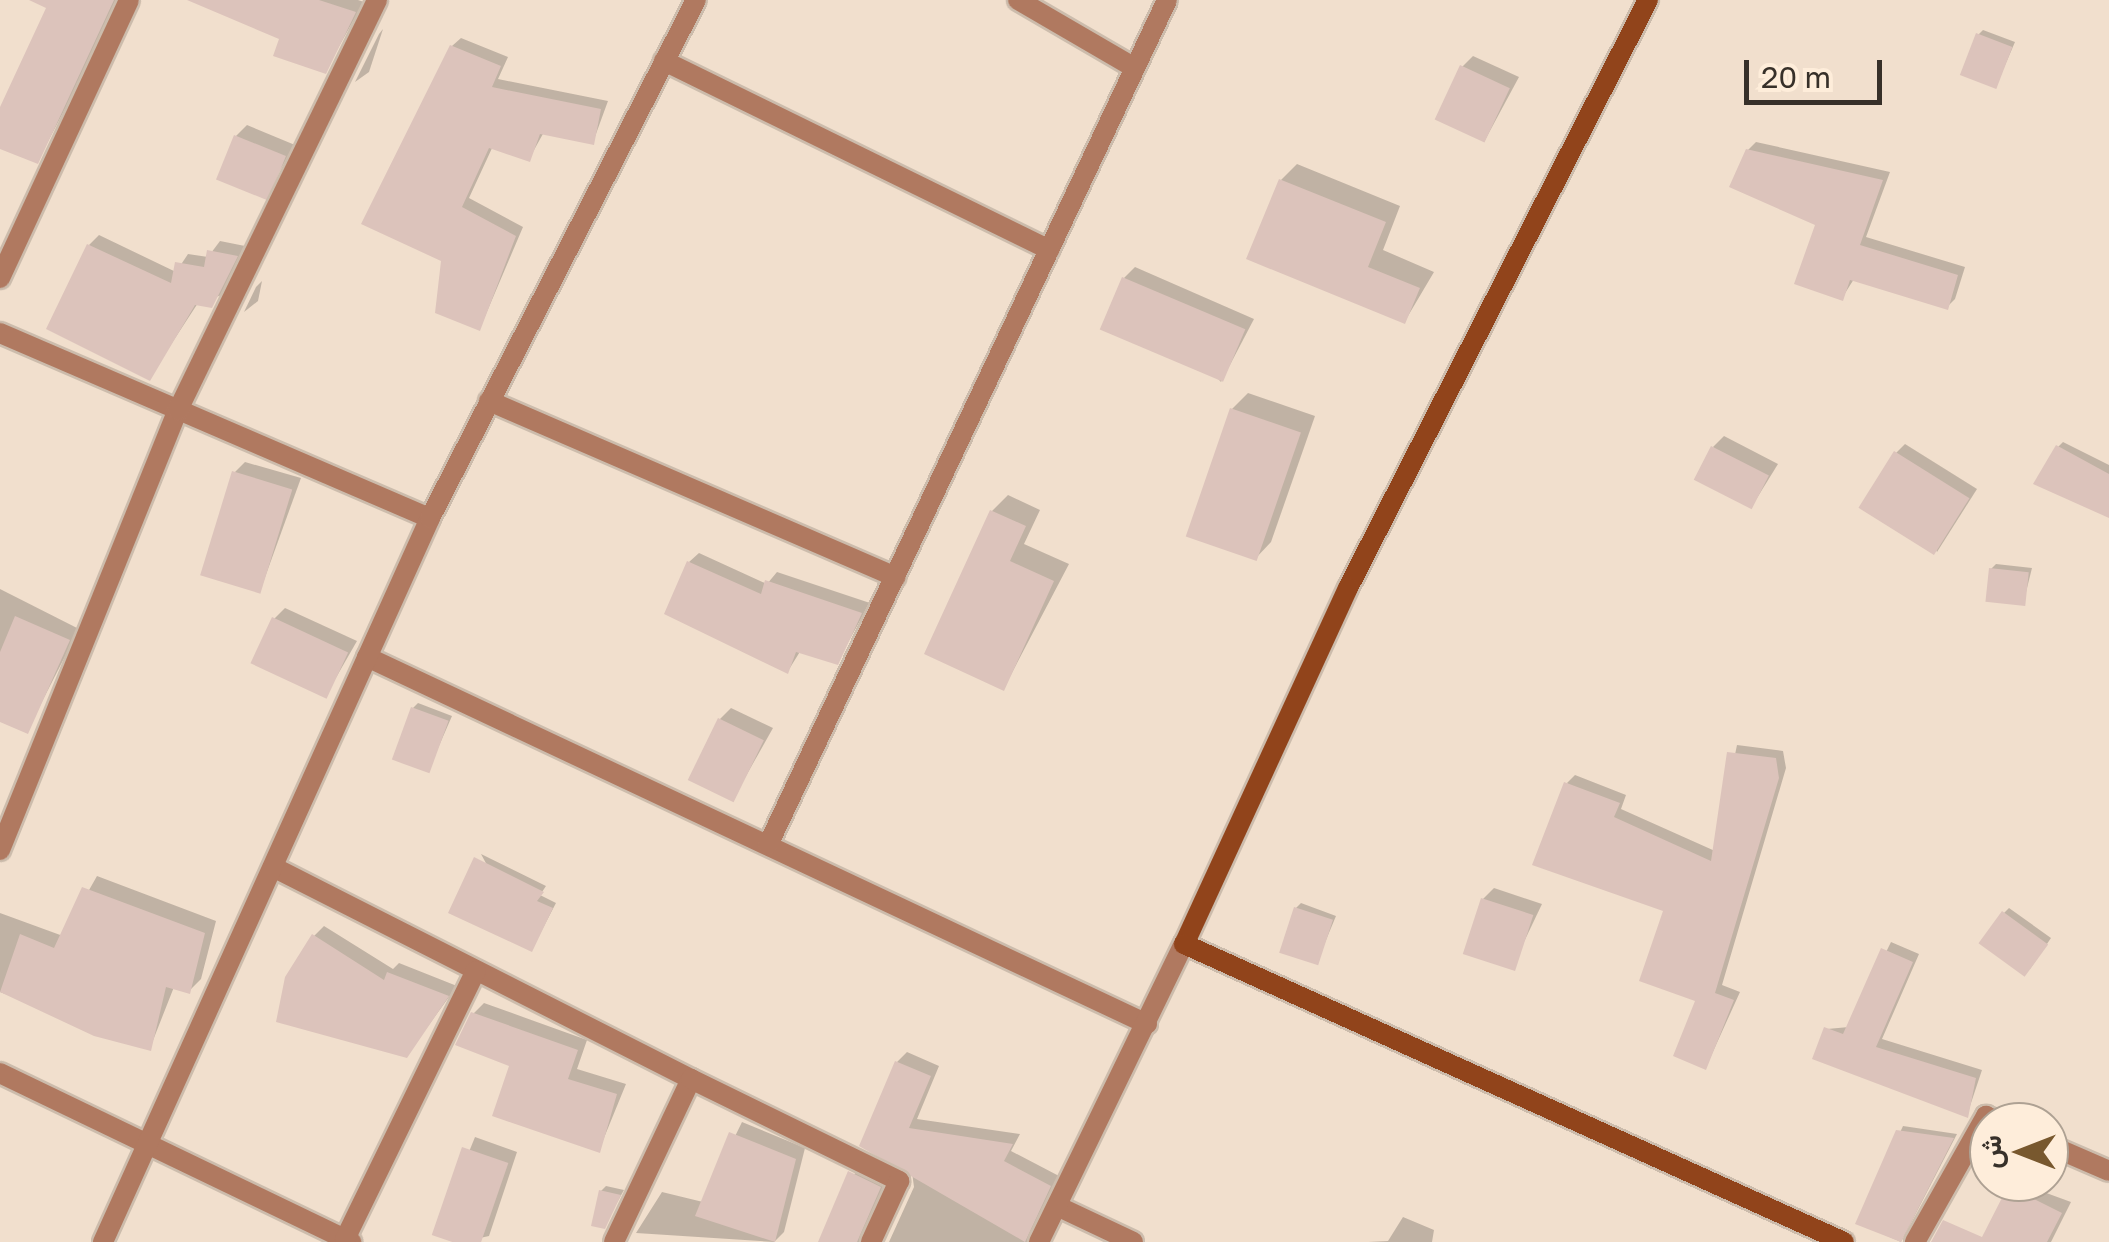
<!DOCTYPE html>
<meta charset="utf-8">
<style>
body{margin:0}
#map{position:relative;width:2109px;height:1242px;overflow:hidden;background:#f1dfcd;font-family:"Golos Text",Vazirmatn,sans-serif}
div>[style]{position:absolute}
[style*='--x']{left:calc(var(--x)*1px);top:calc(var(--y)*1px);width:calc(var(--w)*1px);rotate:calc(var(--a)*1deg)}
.shadow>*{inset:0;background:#0003}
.building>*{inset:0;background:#dcc3bb;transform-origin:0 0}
.roads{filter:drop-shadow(2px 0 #ccbcac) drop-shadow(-2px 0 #ccbcac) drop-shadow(0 2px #ccbcac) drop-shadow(0 -2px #ccbcac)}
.street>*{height:20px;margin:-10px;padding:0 10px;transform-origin:10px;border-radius:10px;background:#b07960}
.secondary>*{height:20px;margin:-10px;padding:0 10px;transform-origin:10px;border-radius:10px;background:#91441b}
span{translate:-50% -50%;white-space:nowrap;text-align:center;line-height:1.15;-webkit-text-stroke:9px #feedda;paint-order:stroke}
.north{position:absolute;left:1969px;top:1102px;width:100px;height:100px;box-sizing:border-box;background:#feedda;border:2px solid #aea193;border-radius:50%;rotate:270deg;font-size:28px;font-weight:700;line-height:40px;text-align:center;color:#373029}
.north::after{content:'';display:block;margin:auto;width:35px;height:45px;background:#78582e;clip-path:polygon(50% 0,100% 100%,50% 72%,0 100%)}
.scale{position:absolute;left:1744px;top:60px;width:138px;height:45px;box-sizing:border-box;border:5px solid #373029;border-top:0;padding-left:12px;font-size:30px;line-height:35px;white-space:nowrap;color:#373029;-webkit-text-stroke:8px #feedda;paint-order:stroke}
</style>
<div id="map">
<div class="shadow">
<div style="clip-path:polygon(54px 0,123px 0,37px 162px,0 147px,0 117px)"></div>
<div style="clip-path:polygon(193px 0,358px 0,364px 2px,325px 71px,282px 38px)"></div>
<div style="clip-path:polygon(383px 29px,369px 72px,355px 82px,379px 34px)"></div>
<div style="clip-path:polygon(1983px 30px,2015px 42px,1996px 86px,1978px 35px)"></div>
<div style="clip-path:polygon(461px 38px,508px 57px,498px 79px,608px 101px,593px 142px,544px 132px,529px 159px,493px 146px,469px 198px,523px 227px,480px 328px,443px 260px,452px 46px)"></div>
<div style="clip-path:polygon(1473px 56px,1519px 77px,1485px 140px,1462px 67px)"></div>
<div style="clip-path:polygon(247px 125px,295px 145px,264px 197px,236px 136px)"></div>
<div style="clip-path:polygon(1756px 142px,1890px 172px,1866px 237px,1965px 267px,1955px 299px,1947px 307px,1854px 279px,1842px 298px,1818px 224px,1748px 150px)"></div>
<div style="clip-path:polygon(1297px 164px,1400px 206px,1383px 250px,1434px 272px,1405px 321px,1281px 180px)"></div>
<div style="clip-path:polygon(99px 235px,176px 272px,188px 254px,208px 257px,220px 241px,245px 246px,222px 295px,198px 303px,149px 378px,89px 245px)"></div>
<div style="clip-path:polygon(1135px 267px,1254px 319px,1221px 382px,1124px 278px)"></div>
<div style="clip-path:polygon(262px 281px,258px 301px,244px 312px,256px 287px)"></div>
<div style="clip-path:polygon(1248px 393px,1315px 416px,1271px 542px,1255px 559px,1232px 409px)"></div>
<div style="clip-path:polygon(1724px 436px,1778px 464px,1752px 506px,1713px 447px)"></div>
<div style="clip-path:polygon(2063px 442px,2109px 465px,2109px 512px,2058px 447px)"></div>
<div style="clip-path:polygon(1905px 444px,1977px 489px,1937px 552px,1896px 453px)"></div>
<div style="clip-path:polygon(245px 462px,301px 478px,260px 591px,234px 473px)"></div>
<div style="clip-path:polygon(1008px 495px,1040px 510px,1024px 544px,1069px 564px,1004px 688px,992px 511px)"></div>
<div style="clip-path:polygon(699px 553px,767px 584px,777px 572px,870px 603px,837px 662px,801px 650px,788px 671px,689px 562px)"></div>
<div style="clip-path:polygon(1996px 564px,2032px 568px,2023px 604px,1991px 569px)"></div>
<div style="clip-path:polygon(0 589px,79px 629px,27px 731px,0 719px)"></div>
<div style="clip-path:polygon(285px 608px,357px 641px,326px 695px,274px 619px)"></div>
<div style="clip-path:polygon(418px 703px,452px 716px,428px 771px,413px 708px)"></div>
<div style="clip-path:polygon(731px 708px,773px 728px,733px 799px,720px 719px)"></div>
<div style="clip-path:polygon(1737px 745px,1783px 751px,1786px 768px,1722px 985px,1740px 992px,1706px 1067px,1699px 999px,1666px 910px,1567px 783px,1575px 775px,1626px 795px,1621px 809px,1715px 851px)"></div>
<div style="clip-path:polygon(481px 854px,546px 886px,540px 895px,556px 903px,532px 949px)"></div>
<div style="clip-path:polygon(97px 876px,216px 921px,201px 979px,189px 991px,174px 987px,150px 1048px,0 992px,0 913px,63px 936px)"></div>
<div style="clip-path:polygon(1494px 888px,1542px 904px,1512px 967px,1483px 899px)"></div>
<div style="clip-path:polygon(1301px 903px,1336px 916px,1316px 964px,1296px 908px)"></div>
<div style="clip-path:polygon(2009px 908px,2051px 938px,2030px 969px,2004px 913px)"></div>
<div style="clip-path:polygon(324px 926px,393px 969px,399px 963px,457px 986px,407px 1055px,314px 936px)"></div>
<div style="clip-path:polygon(1891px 942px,1919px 954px,1882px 1039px,1982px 1070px,1967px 1115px,1827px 1029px,1849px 1027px)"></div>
<div style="clip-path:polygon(484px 1003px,587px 1040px,577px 1069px,626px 1084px,599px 1150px,473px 1014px)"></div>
<div style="clip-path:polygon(907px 1052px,939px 1066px,917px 1119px,1020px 1134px,1011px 1151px,1059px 1176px,1034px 1242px,889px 1242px,914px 1187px,897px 1062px)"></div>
<div style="clip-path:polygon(742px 1122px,805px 1148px,784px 1232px,774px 1242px,636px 1233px,662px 1192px,703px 1202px)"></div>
<div style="clip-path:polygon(1903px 1126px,1957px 1134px,1901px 1242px,1858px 1223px)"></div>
<div style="clip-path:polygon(475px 1137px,517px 1152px,489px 1236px,462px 1242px,436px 1233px)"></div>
<div style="clip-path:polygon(860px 1163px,889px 1177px,867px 1226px,874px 1242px,821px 1242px)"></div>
<div style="clip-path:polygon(2016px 1182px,2071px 1202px,2051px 1242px,1983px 1242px)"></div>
<div style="clip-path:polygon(606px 1186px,624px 1190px,604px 1226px,601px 1191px)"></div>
<div style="clip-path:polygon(1403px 1217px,1434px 1230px,1432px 1242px,1368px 1242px,1388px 1241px)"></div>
</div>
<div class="building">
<div style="clip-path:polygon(29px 0,114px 0,38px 164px,0 149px,0 107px,46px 8px)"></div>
<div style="clip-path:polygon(187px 0,319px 0,356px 12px,326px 74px,273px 56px,279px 39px)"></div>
<div style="left:1976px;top:33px;width:39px;height:45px;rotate:21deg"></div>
<div style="clip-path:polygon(450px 45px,501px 66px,492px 87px,601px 109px,594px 145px,540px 134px,530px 162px,489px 148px,462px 207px,516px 236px,480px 331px,435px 313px,441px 261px,361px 224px)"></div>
<div style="left:1460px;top:65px;width:55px;height:60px;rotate:25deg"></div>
<div style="left:234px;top:135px;width:56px;height:48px;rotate:22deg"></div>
<div style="clip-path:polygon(1746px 149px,1883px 180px,1860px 245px,1958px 275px,1948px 310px,1850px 280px,1843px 301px,1794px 284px,1815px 225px,1729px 187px)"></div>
<div style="clip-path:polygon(1279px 179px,1386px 222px,1368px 267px,1420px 288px,1405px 324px,1246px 259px)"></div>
<div style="clip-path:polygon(87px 244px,171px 283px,175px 262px,204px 267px,207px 250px,238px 256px,212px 308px,195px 305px,150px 381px,46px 329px)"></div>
<div style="left:1122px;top:277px;width:134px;height:57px;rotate:23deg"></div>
<div style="left:1230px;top:408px;width:75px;height:136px;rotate:19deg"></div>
<div style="clip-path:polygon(2056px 445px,2109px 474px,2109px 518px,2033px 484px)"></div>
<div style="left:1711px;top:446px;width:65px;height:38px;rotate:27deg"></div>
<div style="left:1894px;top:451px;width:89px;height:67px;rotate:32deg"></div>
<div style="left:232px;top:471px;width:63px;height:109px;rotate:17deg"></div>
<div style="clip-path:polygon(990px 510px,1026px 526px,1010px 561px,1054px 581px,1004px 691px,924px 654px)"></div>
<div style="clip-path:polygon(687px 561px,761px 594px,765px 580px,862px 613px,838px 665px,796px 652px,788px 674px,664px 614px)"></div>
<div style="left:1989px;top:568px;width:40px;height:34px;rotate:6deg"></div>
<div style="clip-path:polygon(15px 616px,70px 640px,28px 734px,0 722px,0 652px)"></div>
<div style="left:272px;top:617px;width:84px;height:51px;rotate:25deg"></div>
<div style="left:411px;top:707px;width:40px;height:56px;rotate:20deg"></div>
<div style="left:718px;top:718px;width:51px;height:69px;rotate:26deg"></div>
<div style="clip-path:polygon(1727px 752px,1776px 758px,1779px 778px,1715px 993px,1734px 1000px,1706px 1070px,1673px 1056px,1695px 1001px,1639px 981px,1663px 911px,1532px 865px,1564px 782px,1620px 803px,1614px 817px,1711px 861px)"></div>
<div style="clip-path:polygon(474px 857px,544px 892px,537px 901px,553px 908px,532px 952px,448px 913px)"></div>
<div style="clip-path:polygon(82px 887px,205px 933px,190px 994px,166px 987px,151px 1051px,94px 1036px,0 992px,20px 934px,54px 948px)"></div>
<div style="left:1481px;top:898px;width:55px;height:59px;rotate:18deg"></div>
<div style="left:1294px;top:907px;width:41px;height:48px;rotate:18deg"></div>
<div style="left:2002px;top:911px;width:57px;height:40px;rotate:36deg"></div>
<div style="clip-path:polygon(312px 934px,384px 980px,387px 972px,449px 996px,407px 1058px,276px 1022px,285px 977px)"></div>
<div style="clip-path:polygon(1881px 948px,1913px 962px,1876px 1047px,1976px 1078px,1968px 1118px,1812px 1059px,1824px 1027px,1843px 1034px)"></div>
<div style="clip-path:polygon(471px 1012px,578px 1050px,568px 1079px,617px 1094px,600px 1153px,492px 1116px,509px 1066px,455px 1045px)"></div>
<div style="clip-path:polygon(895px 1061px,931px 1076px,909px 1128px,1013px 1144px,1004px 1161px,1051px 1186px,1025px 1242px,859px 1146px)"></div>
<div style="clip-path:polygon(1896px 1130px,1954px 1138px,1901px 1242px,1855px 1224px)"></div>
<div style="clip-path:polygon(729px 1132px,796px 1159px,775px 1242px,695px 1216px)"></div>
<div style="left:462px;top:1147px;width:49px;height:93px;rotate:19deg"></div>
<div style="clip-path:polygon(848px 1171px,881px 1187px,857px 1242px,818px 1242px)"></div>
<div style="clip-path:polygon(2008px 1186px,2062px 1213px,2047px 1242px,1931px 1242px,1943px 1220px,1982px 1237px)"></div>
<div style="clip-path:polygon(599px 1190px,621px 1195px,605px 1229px,591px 1226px)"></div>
</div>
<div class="roads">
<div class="street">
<div style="--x:1018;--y:0;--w:135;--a:30.2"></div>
<div style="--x:664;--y:61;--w:429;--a:26.1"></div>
<div style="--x:0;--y:278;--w:306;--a:-65.1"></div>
<div style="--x:0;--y:333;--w:468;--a:23.3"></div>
<div style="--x:489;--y:401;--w:443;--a:23.4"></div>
<div style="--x:367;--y:657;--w:862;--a:25.2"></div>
<div style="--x:768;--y:845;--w:934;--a:-64.72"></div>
<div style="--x:0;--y:850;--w:475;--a:-68"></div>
<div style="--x:178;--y:410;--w:456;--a:-64.1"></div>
<div style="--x:273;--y:867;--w:469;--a:26.9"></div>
<div style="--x:691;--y:1079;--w:180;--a:115.3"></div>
<div style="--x:0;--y:1073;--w:390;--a:25.7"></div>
<div style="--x:691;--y:1079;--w:232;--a:26.1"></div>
<div style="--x:899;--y:1181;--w:67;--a:114.7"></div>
<div style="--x:2049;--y:1145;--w:65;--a:23.4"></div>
<div style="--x:1057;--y:1206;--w:84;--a:25.3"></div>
<div style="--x:345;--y:1239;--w:298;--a:-64"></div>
<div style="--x:103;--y:1242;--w:794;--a:-65.69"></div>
<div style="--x:430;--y:518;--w:582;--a:-62.82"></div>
<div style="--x:1039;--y:1242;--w:331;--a:-64.1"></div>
<div style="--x:1915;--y:1242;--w:145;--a:-60.6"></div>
<div style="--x:1986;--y:1116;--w:14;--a:25"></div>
</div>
<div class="secondary">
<div style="--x:1648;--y:0;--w:660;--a:117.03"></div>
<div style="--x:1348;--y:588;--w:392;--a:114.7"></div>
<div style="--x:1184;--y:944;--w:724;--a:24.3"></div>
</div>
</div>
<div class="north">ش</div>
<div class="scale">20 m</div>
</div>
